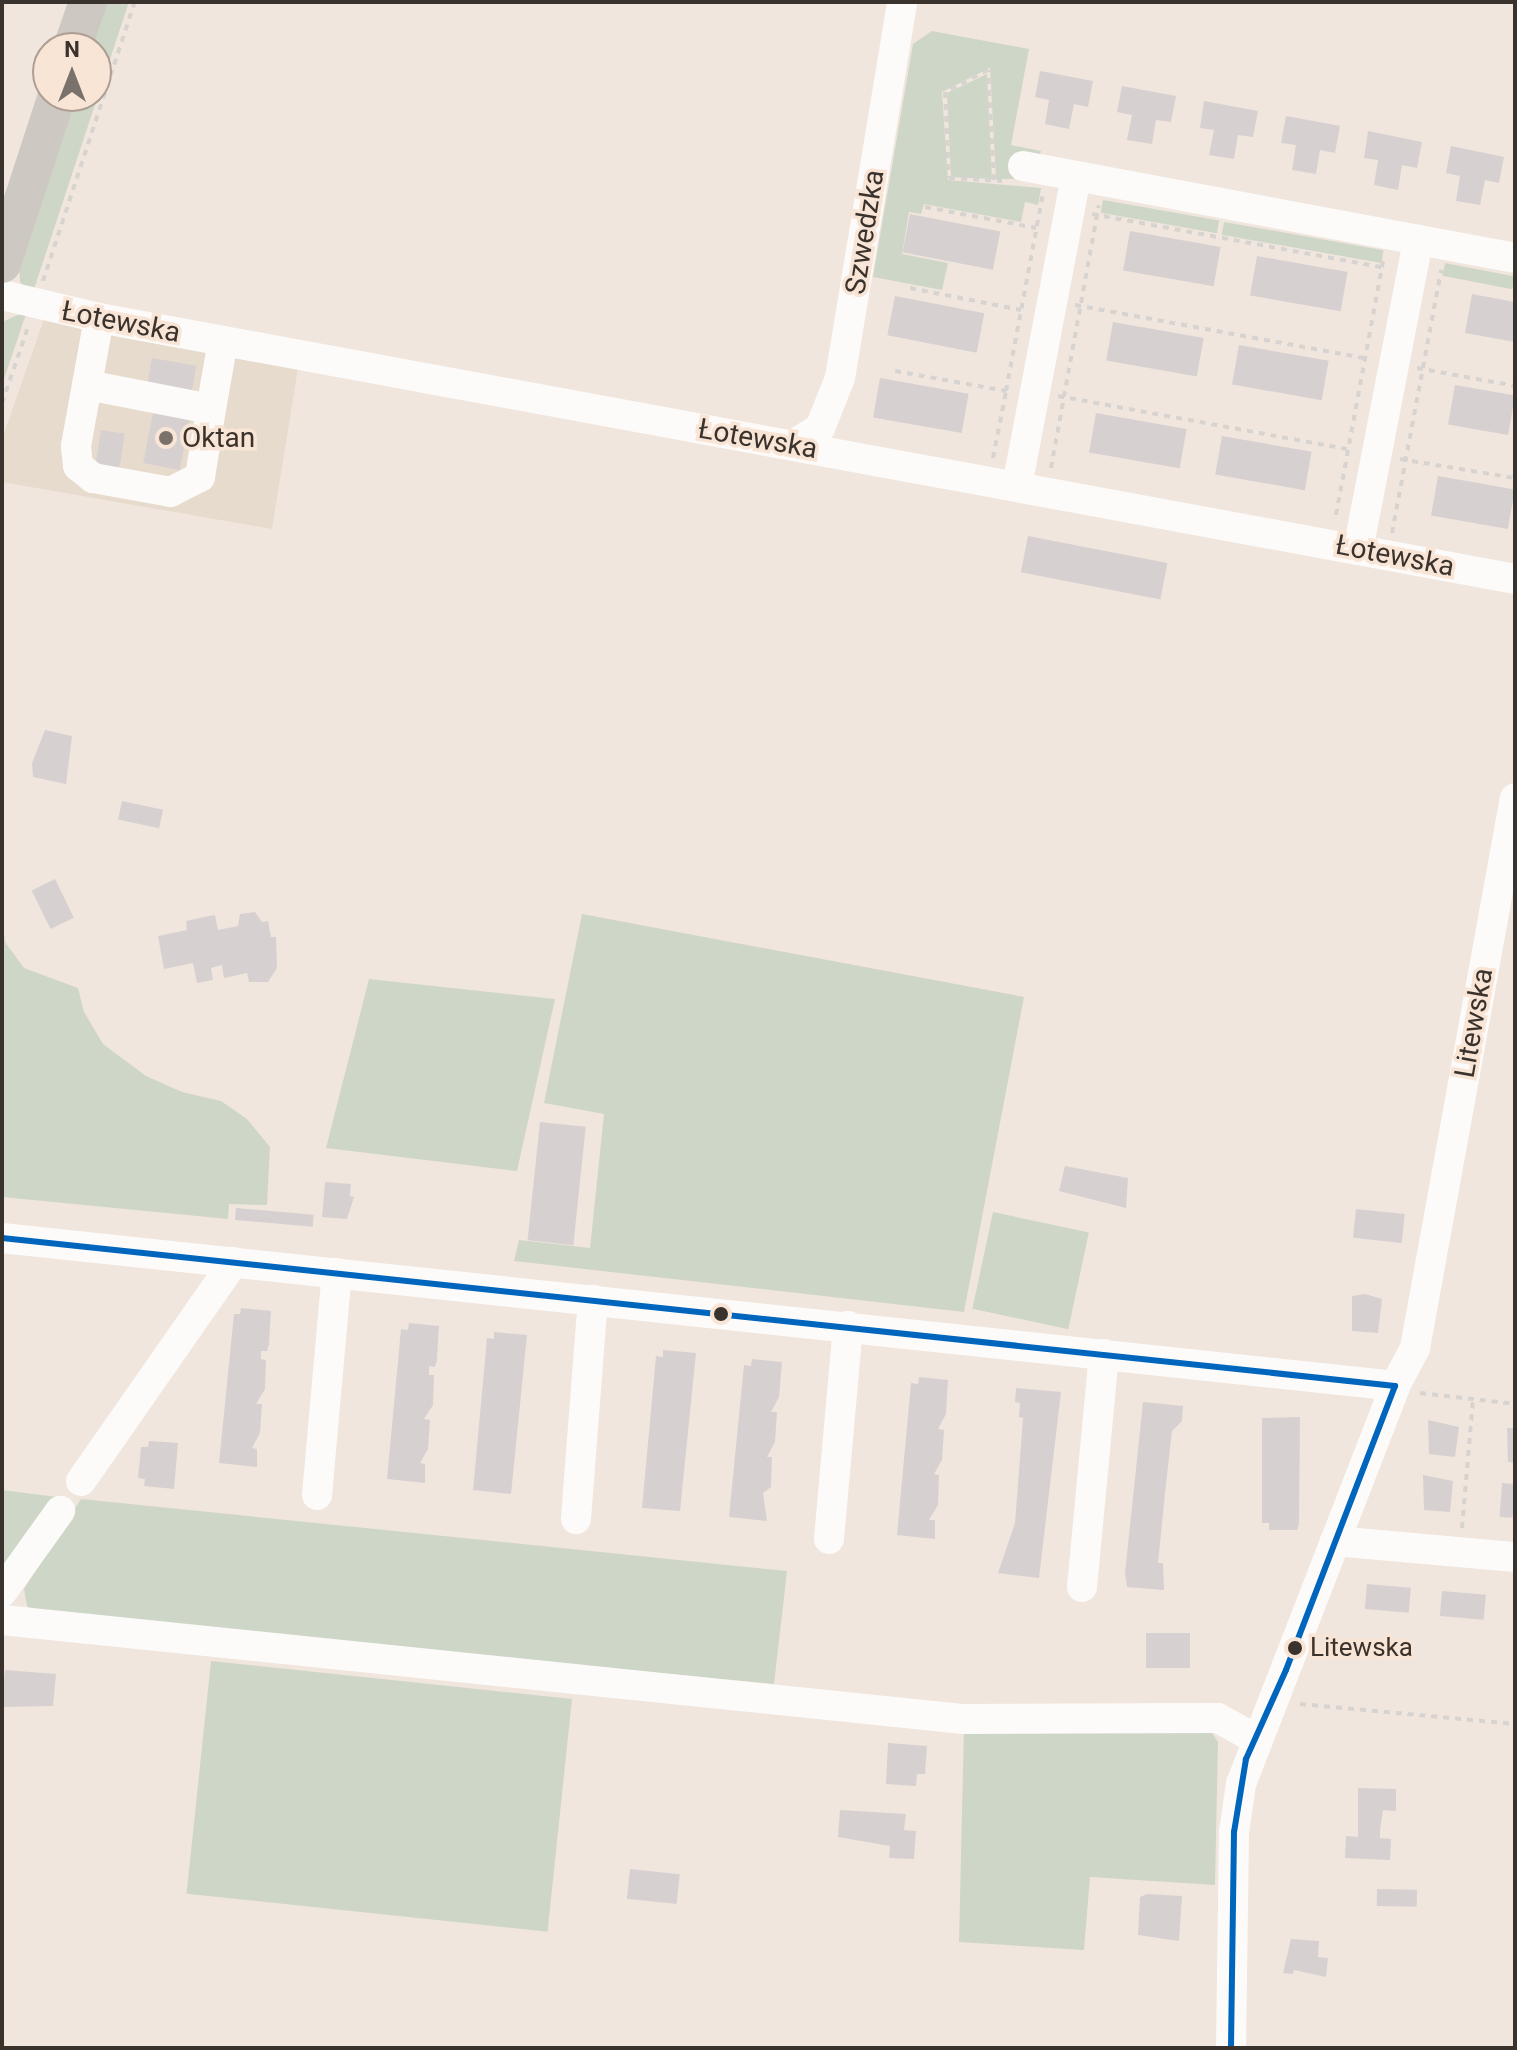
<!DOCTYPE html>
<meta charset="utf-8">
<style>
body{margin:0}
#map{position:relative;width:1517px;height:2050px;overflow:hidden;background:#f1e6de;font-family:Roboto,sans-serif}
div>[style]{position:absolute}
[style*='--x']{left:calc(var(--x)*1px);top:calc(var(--y)*1px);width:calc(var(--w)*1px);rotate:calc(var(--a)*1deg)}
.commercial>*{inset:0;background:#e6dbcc}
.green>*{inset:0;background:#ced6c8;transform-origin:0 0}
.building>*{inset:0;background:#d7d0d1;transform-origin:0 0}
.path>*{height:4px;margin-top:-2px;transform-origin:0;background:repeating-linear-gradient(90deg,#d7d3d0 0 6px,transparent 0 12px)}
.minor>*{height:30px;margin:-15px;padding:0 15px;transform-origin:15px;border-radius:15px;background:#fdfbfa}
.major>*{height:38px;margin:-19px;padding:0 19px;transform-origin:19px;border-radius:19px;background:#cdc8c1}
.bus-1>*{height:6px;margin:-3px;padding:0 3px;transform-origin:3px;border-radius:3px;background:#0065bd}
.dots>*{width:22px;height:22px;translate:-50% -50%;box-sizing:border-box;border:4px solid #f9e5d6;border-radius:50%}
span{translate:-50% -50%;white-space:nowrap;text-align:center;line-height:1.15;-webkit-text-stroke:7px #f9e5d6;paint-order:stroke}
.bus-label{font-size:26px;color:#3a322c}
.left{translate:0 -50%;text-align:left}
.street-label{font-size:28px;color:#3a322c}
.poi-label{font-size:28px;color:#3a322c}
.frame{position:absolute;inset:0;border:4px solid #3a322c;pointer-events:none}
.north{position:absolute;left:32px;top:32px;width:80px;height:80px;box-sizing:border-box;background:#f9e5d6;border:2px solid #ad9d92;border-radius:50%;rotate:0deg;font-size:22px;font-weight:700;line-height:32px;text-align:center;color:#3a322c}
.north::after{content:'';display:block;margin:auto;width:28px;height:36px;background:#7a716a;clip-path:polygon(50% 0,100% 100%,50% 72%,0 100%)}
</style>
<div id="map">
<div class="commercial">
<div style="clip-path:polygon(44px 319px,298px 368px,272px 529px,2px 482px,2px 439px)"></div>
</div>
<div class="green">
<div style="clip-path:polygon(105px 2px,129px 2px,32px 295px,20px 282px,19px 263px,74px 96px,96px 96px,96px 48px,90px 48px)"></div>
<div style="clip-path:polygon(932px 31px,1029px 49px,1011px 145px,1041px 151px,1039px 159px,1019px 155px,1014px 179px,996px 179px,990px 68px,942px 92px,948px 180px,1041px 188px,1038px 205px,1025px 202px,1021px 222px,924px 204px,921px 214px,909px 212px,902px 254px,948px 263px,942px 290px,873px 277px,913px 44px)"></div>
<div style="clip-path:polygon(987px 74px,992px 179px,951px 177px,947px 93px)"></div>
<div style="left:1103px;top:200px;width:118px;height:13px;rotate:10deg"></div>
<div style="left:1224px;top:222px;width:162px;height:13px;rotate:10deg"></div>
<div style="left:1445px;top:263px;width:71px;height:13px;rotate:11deg"></div>
<div style="clip-path:polygon(27px 311px,2px 385px,2px 322px)"></div>
<div style="clip-path:polygon(582px 914px,1024px 997px,964px 1312px,514px 1261px,519px 1240px,590px 1248px,604px 1114px,544px 1103px)"></div>
<div style="clip-path:polygon(2px 916px,5px 942px,24px 968px,78px 988px,84px 1012px,103px 1044px,146px 1076px,182px 1092px,221px 1101px,247px 1119px,270px 1147px,267px 1205px,229px 1204px,228px 1219px,2px 1197px)"></div>
<div style="clip-path:polygon(369px 979px,555px 999px,517px 1171px,326px 1148px)"></div>
<div style="left:993px;top:1212px;width:98px;height:99px;rotate:12deg"></div>
<div style="clip-path:polygon(2px 1490px,57px 1497px,2px 1568px)"></div>
<div style="clip-path:polygon(81px 1499px,787px 1571px,774px 1684px,40px 1614px,27px 1606px,24px 1589px)"></div>
<div style="left:211px;top:1661px;width:363px;height:234px;rotate:6deg"></div>
<div style="clip-path:polygon(964px 1725px,1209px 1728px,1218px 1742px,1215px 1885px,1090px 1877px,1084px 1950px,959px 1942px)"></div>
</div>
<div class="building">
<div style="clip-path:polygon(1040px 71px,1093px 81px,1088px 107px,1074px 104px,1069px 129px,1045px 124px,1049px 100px,1035px 97px)"></div>
<div style="clip-path:polygon(1122px 86px,1176px 96px,1171px 122px,1156px 120px,1152px 144px,1127px 140px,1132px 115px,1117px 112px)"></div>
<div style="clip-path:polygon(1204px 101px,1258px 111px,1253px 137px,1238px 135px,1234px 159px,1209px 155px,1214px 130px,1200px 128px)"></div>
<div style="clip-path:polygon(1286px 116px,1340px 126px,1335px 153px,1320px 150px,1316px 174px,1292px 170px,1296px 145px,1281px 143px)"></div>
<div style="clip-path:polygon(1368px 131px,1422px 142px,1417px 168px,1402px 165px,1398px 190px,1374px 185px,1378px 160px,1364px 158px)"></div>
<div style="clip-path:polygon(1451px 146px,1504px 157px,1499px 183px,1485px 180px,1480px 205px,1456px 201px,1460px 176px,1446px 173px)"></div>
<div style="left:910px;top:214px;width:92px;height:39px;rotate:11deg"></div>
<div style="left:1130px;top:231px;width:92px;height:40px;rotate:10deg"></div>
<div style="left:1257px;top:256px;width:92px;height:40px;rotate:10deg"></div>
<div style="clip-path:polygon(1472px 294px,1515px 302px,1515px 342px,1465px 333px)"></div>
<div style="left:895px;top:296px;width:91px;height:40px;rotate:11deg"></div>
<div style="left:1113px;top:322px;width:92px;height:39px;rotate:10deg"></div>
<div style="left:1239px;top:345px;width:91px;height:40px;rotate:10deg"></div>
<div style="left:152px;top:358px;width:45px;height:25px;rotate:10deg"></div>
<div style="left:880px;top:378px;width:90px;height:40px;rotate:10deg"></div>
<div style="left:1455px;top:385px;width:61px;height:40px;rotate:10deg"></div>
<div style="left:153px;top:413px;width:37px;height:51px;rotate:11deg"></div>
<div style="left:1096px;top:413px;width:92px;height:40px;rotate:10deg"></div>
<div style="left:101px;top:430px;width:24px;height:44px;rotate:9deg"></div>
<div style="left:1222px;top:436px;width:91px;height:39px;rotate:10deg"></div>
<div style="left:1438px;top:476px;width:78px;height:40px;rotate:10deg"></div>
<div style="left:1028px;top:536px;width:142px;height:37px;rotate:11deg"></div>
<div style="clip-path:polygon(45px 730px,72px 736px,66px 784px,33px 777px,32px 763px)"></div>
<div style="left:122px;top:801px;width:42px;height:19px;rotate:12deg"></div>
<div style="left:55px;top:879px;width:43px;height:26px;rotate:64deg"></div>
<div style="clip-path:polygon(255px 912px,262px 922px,268px 921px,271px 937px,276px 937px,277px 968px,268px 982px,249px 982px,247px 973px,224px 978px,222px 965px,211px 968px,213px 980px,197px 983px,193px 963px,164px 969px,158px 936px,187px 930px,186px 921px,209px 916px,215px 915px,218px 930px,238px 926px,240px 914px)"></div>
<div style="left:540px;top:1122px;width:46px;height:119px;rotate:6deg"></div>
<div style="clip-path:polygon(1065px 1166px,1128px 1178px,1126px 1208px,1059px 1191px)"></div>
<div style="clip-path:polygon(325px 1182px,351px 1184px,350px 1196px,354px 1197px,347px 1219px,322px 1217px)"></div>
<div style="left:236px;top:1208px;width:78px;height:12px;rotate:5deg"></div>
<div style="left:1356px;top:1209px;width:49px;height:29px;rotate:6deg"></div>
<div style="clip-path:polygon(1365px 1294px,1382px 1299px,1378px 1333px,1352px 1331px,1352px 1296px)"></div>
<div style="clip-path:polygon(241px 1308px,271px 1311px,269px 1344px,267px 1351px,261px 1351px,261px 1359px,266px 1360px,265px 1389px,256px 1404px,262px 1404px,260px 1433px,252px 1448px,257px 1449px,257px 1467px,219px 1463px,234px 1314px,240px 1314px)"></div>
<div style="clip-path:polygon(409px 1323px,439px 1326px,437px 1360px,435px 1367px,429px 1366px,429px 1375px,434px 1375px,433px 1405px,424px 1419px,430px 1420px,428px 1449px,420px 1463px,425px 1464px,425px 1483px,387px 1479px,401px 1329px,408px 1330px)"></div>
<div style="clip-path:polygon(494px 1332px,527px 1335px,511px 1494px,473px 1490px,487px 1338px,494px 1339px)"></div>
<div style="clip-path:polygon(663px 1350px,696px 1353px,680px 1511px,642px 1508px,656px 1356px,663px 1357px)"></div>
<div style="clip-path:polygon(752px 1359px,782px 1362px,779px 1397px,771px 1412px,777px 1412px,775px 1442px,767px 1457px,772px 1457px,771px 1487px,763px 1493px,767px 1521px,729px 1517px,744px 1365px,751px 1366px)"></div>
<div style="clip-path:polygon(919px 1377px,948px 1380px,946px 1414px,938px 1429px,944px 1430px,942px 1460px,934px 1474px,939px 1475px,938px 1505px,929px 1520px,935px 1520px,935px 1539px,897px 1535px,911px 1383px,918px 1384px)"></div>
<div style="clip-path:polygon(1016px 1388px,1061px 1392px,1039px 1578px,998px 1573px,1015px 1523px,1023px 1418px,1019px 1417px,1020px 1403px,1015px 1402px)"></div>
<div style="clip-path:polygon(1143px 1402px,1183px 1406px,1182px 1421px,1172px 1431px,1166px 1484px,1158px 1563px,1163px 1563px,1164px 1590px,1127px 1587px,1125px 1573px)"></div>
<div style="clip-path:polygon(1300px 1417px,1299px 1524px,1297px 1530px,1269px 1530px,1269px 1523px,1262px 1523px,1262px 1418px)"></div>
<div style="clip-path:polygon(1428px 1420px,1459px 1427px,1455px 1457px,1429px 1454px)"></div>
<div style="clip-path:polygon(1507px 1428px,1515px 1428px,1515px 1463px,1508px 1462px)"></div>
<div style="clip-path:polygon(149px 1441px,178px 1443px,174px 1489px,144px 1486px,145px 1479px,138px 1478px,141px 1447px,148px 1447px)"></div>
<div style="clip-path:polygon(1423px 1475px,1453px 1481px,1450px 1512px,1424px 1510px)"></div>
<div style="left:1502px;top:1483px;width:13px;height:34px;rotate:4deg"></div>
<div style="left:1367px;top:1584px;width:44px;height:25px;rotate:5deg"></div>
<div style="left:1442px;top:1591px;width:44px;height:25px;rotate:5deg"></div>
<div style="left:1146px;top:1633px;width:44px;height:35px"></div>
<div style="clip-path:polygon(5px 1670px,56px 1674px,53px 1706px,2px 1707px)"></div>
<div style="clip-path:polygon(888px 1743px,927px 1746px,925px 1774px,917px 1774px,916px 1786px,886px 1784px)"></div>
<div style="clip-path:polygon(1358px 1788px,1396px 1789px,1396px 1811px,1383px 1810px,1380px 1830px,1380px 1838px,1391px 1839px,1390px 1860px,1345px 1858px,1346px 1836px,1358px 1837px)"></div>
<div style="clip-path:polygon(840px 1810px,906px 1814px,904px 1830px,916px 1831px,914px 1859px,889px 1858px,890px 1846px,838px 1837px)"></div>
<div style="left:630px;top:1869px;width:50px;height:30px;rotate:6deg"></div>
<div style="left:1377px;top:1889px;width:40px;height:17px;rotate:1deg"></div>
<div style="clip-path:polygon(1147px 1894px,1182px 1896px,1179px 1941px,1138px 1935px,1140px 1897px)"></div>
<div style="clip-path:polygon(1291px 1939px,1319px 1941px,1318px 1957px,1328px 1958px,1326px 1977px,1294px 1970px,1293px 1974px,1283px 1973px)"></div>
</div>
<div class="path">
<div style="--x:994;--y:180;--w:110;--a:-93.1"></div>
<div style="--x:988;--y:70;--w:48;--a:152.9"></div>
<div style="--x:945;--y:92;--w:86;--a:87.3"></div>
<div style="--x:949;--y:178;--w:53;--a:3.2"></div>
<div style="--x:925;--y:207;--w:113;--a:10.7"></div>
<div style="--x:1092;--y:214;--w:299;--a:10.4"></div>
<div style="--x:43;--y:281;--w:294;--a:-71.8"></div>
<div style="--x:910;--y:288;--w:113;--a:11.2"></div>
<div style="--x:1075;--y:305;--w:299;--a:10.4"></div>
<div style="--x:1417;--y:368;--w:100;--a:10.4"></div>
<div style="--x:895;--y:371;--w:113;--a:10.2"></div>
<div style="--x:1006;--y:391;--w:200;--a:-79.4"></div>
<div style="--x:1058;--y:396;--w:299;--a:10.4"></div>
<div style="--x:2;--y:403;--w:80;--a:-71.1"></div>
<div style="--x:993;--y:458;--w:67;--a:-78.9"></div>
<div style="--x:1400;--y:459;--w:117;--a:9.4"></div>
<div style="--x:1051;--y:468;--w:267;--a:-79.7"></div>
<div style="--x:1336;--y:515;--w:262;--a:-79.5"></div>
<div style="--x:1392;--y:533;--w:268;--a:-79.4"></div>
<div style="--x:1420;--y:1393;--w:96;--a:6.6"></div>
<div style="--x:1462;--y:1528;--w:129;--a:-85.1"></div>
<div style="--x:1300;--y:1704;--w:216;--a:5.3"></div>
</div>
<div class="minor">
<div style="--x:1023;--y:166;--w:501;--a:10.59"></div>
<div style="--x:2;--y:295;--w:100;--a:13.3"></div>
<div style="--x:99;--y:318;--w:1440;--a:10.44"></div>
<div style="--x:87;--y:385;--w:126;--a:11"></div>
<div style="--x:211;--y:409;--w:69;--a:99.2"></div>
<div style="--x:200;--y:477;--w:33;--a:153"></div>
<div style="--x:171;--y:492;--w:79;--a:-169.8"></div>
<div style="--x:93;--y:478;--w:19;--a:-141"></div>
<div style="--x:78;--y:466;--w:20;--a:-96"></div>
<div style="--x:76;--y:446;--w:130;--a:-79.8"></div>
<div style="--x:211;--y:409;--w:69;--a:-80"></div>
<div style="--x:793;--y:445;--w:32;--a:-32"></div>
<div style="--x:820;--y:428;--w:54;--a:-68.2"></div>
<div style="--x:840;--y:378;--w:381;--a:-80.6"></div>
<div style="--x:1017;--y:486;--w:315;--a:-79.2"></div>
<div style="--x:1358;--y:550;--w:316;--a:-79"></div>
<div style="--x:2;--y:1238;--w:1401;--a:6.06"></div>
<div style="--x:81;--y:1481;--w:267;--a:-55.1"></div>
<div style="--x:317;--y:1495;--w:223;--a:-84.9"></div>
<div style="--x:576;--y:1519;--w:220;--a:-85.6"></div>
<div style="--x:829;--y:1539;--w:214;--a:-84.9"></div>
<div style="--x:1335;--y:1541;--w:181;--a:5.1"></div>
<div style="--x:1082;--y:1587;--w:234;--a:-84.6"></div>
<div style="--x:2;--y:1592;--w:100;--a:-54.4"></div>
<div style="--x:2;--y:1620;--w:967;--a:5.88"></div>
<div style="--x:964;--y:1719;--w:254;--a:-0.2"></div>
<div style="--x:1218;--y:1718;--w:41;--a:29.1"></div>
<div style="--x:1231;--y:2048;--w:216;--a:-89.2"></div>
<div style="--x:1234;--y:1832;--w:49;--a:-81.7"></div>
<div style="--x:1241;--y:1784;--w:427;--a:-68.8"></div>
<div style="--x:1395;--y:1386;--w:43;--a:-62.2"></div>
<div style="--x:1415;--y:1348;--w:559;--a:-79.7"></div>
</div>
<div class="major">
<div style="--x:72;--y:48;--w:49;--a:-70.8"></div>
<div style="--x:2;--y:264;--w:177;--a:-71.9"></div>
</div>
<div class="bus-1">
<div style="--x:2;--y:1238;--w:1401;--a:6.06"></div>
<div style="--x:1395;--y:1386;--w:304;--a:111"></div>
<div style="--x:1286;--y:1670;--w:98;--a:114.2"></div>
<div style="--x:1246;--y:1759;--w:74;--a:99.3"></div>
<div style="--x:1234;--y:1832;--w:216;--a:90.8"></div>
</div>
<div class="dots">
<div style="left:166px;top:438px;background:#7a716a"></div>
<div style="left:721px;top:1314px;background:#3a322c"></div>
<div style="left:1295px;top:1648px;background:#3a322c"></div>
</div>
<div class="bus-label">
<span class="left" style="left:1310px;top:1648px">Litewska</span>
</div>
<div class="street-label">
<span style="left:865px;top:232px;rotate:-81deg">Szwedzka</span>
<span style="left:121px;top:322px;rotate:11deg">Łotewska</span>
<span style="left:758px;top:439px;rotate:10deg">Łotewska</span>
<span style="left:1395px;top:556px;rotate:11deg">Łotewska</span>
<span style="left:1474px;top:1023px;rotate:-80deg">Litewska</span>
</div>
<div class="poi-label">
<span class="left" style="left:182px;top:438px">Oktan</span>
</div>
<div class="frame"></div>
<div class="north">N</div>
</div>
